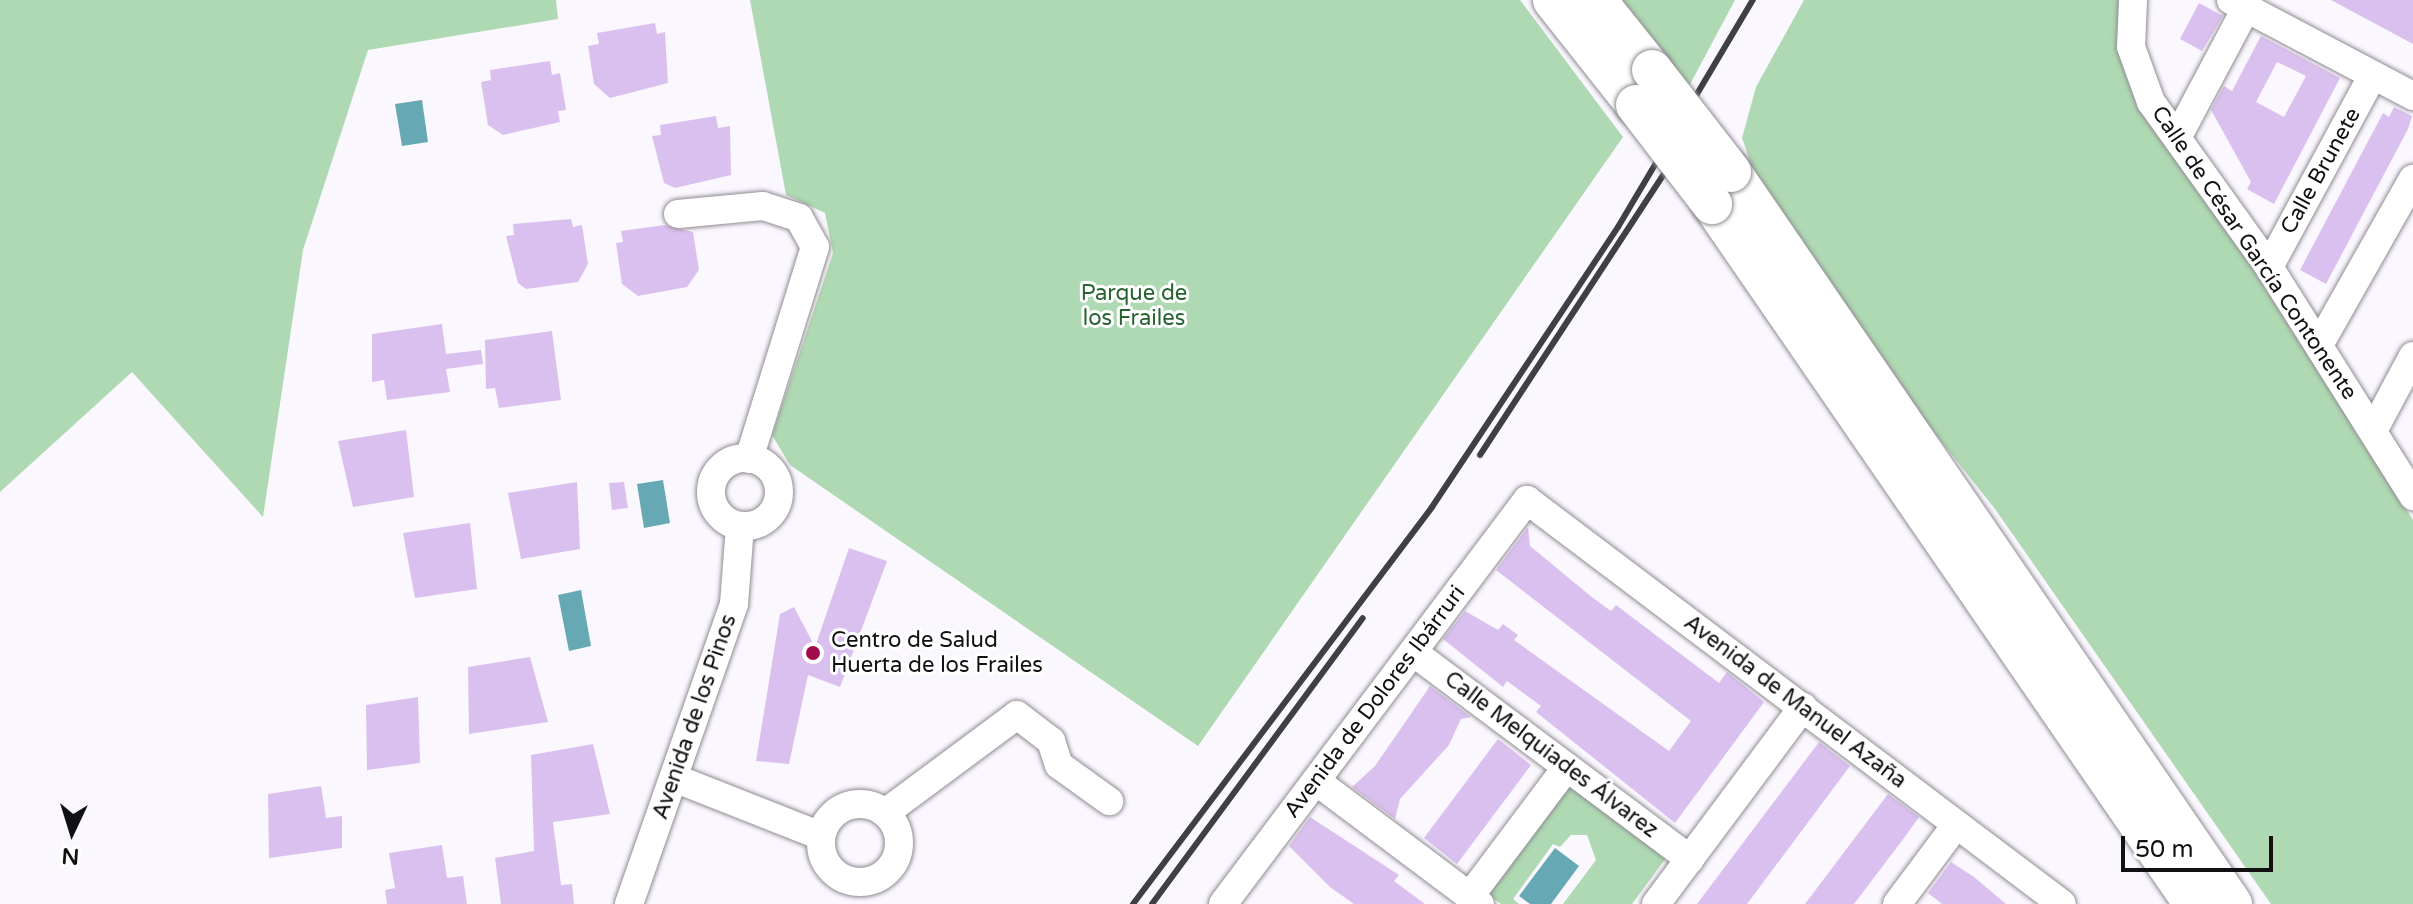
<!DOCTYPE html>
<meta charset="utf-8">
<style>
body{margin:0}
#map{position:relative;width:2413px;height:904px;overflow:hidden;background:#fbf7fe;font-family:"Varela Round",sans-serif}
div>[style]{position:absolute}
[style*='--x']{left:calc(var(--x)*1px);top:calc(var(--y)*1px);width:calc(var(--w)*1px);rotate:calc(var(--a)*1deg)}
.green>*{inset:0;background:#afd9b2}
.water>*{inset:0;background:#66a9b4}
.building>*{inset:0;background:#dac0ef}
.roads{filter:drop-shadow(0 0 2px #908c93) drop-shadow(0 0 2px #908c93)}
.minor>*{height:28px;margin:-14px;padding:0 14px;transform-origin:14px;border-radius:14px;background:#fff}
.minor>.ring{margin:-14px;padding:0;box-sizing:content-box;background:none;border:28px solid #fff;border-radius:50%}
.highway>*{height:40px;margin:-20px;padding:0 20px;transform-origin:20px;border-radius:20px;background:#fff}
.rail>*{height:6px;margin:-3px;padding:0 3px;transform-origin:3px;border-radius:3px;background:#403f43}
.bridges{filter:drop-shadow(0 0 2px #908c93) drop-shadow(0 0 2px #908c93)}
.highway-bridge>*{height:40px;margin:-20px;padding:0 20px;transform-origin:20px;border-radius:20px;background:#fff}
.dots>*{width:22px;height:22px;translate:-50% -50%;box-sizing:border-box;border:4px solid #fff;border-radius:50%}
span{translate:-50% -50%;white-space:nowrap;text-align:center;line-height:1.15;-webkit-text-stroke:6px #fff;paint-order:stroke}
.street-label{font-size:22px;color:#111013}
.park-label{font-size:22px;color:#276231}
.poi-label{font-size:22px;color:#111013}
.left{translate:0 -50%;text-align:left}
.north{position:absolute;left:32px;top:792px;width:80px;height:80px;-webkit-text-stroke:6px #fff;paint-order:stroke;rotate:184deg;font-size:22px;font-weight:700;line-height:32px;text-align:center;color:#111013}
.north::after{content:'';display:block;margin:auto;width:28px;height:36px;background:#111013;clip-path:polygon(50% 0,100% 100%,50% 72%,0 100%)}
.scale{position:absolute;left:2121px;top:836px;width:152px;height:36px;box-sizing:border-box;border:4px solid #111013;border-top:0;padding-left:10px;font-size:24px;line-height:28px;white-space:nowrap;color:#111013;-webkit-text-stroke:6px #fff;paint-order:stroke}
</style>
<div id="map">
<div class="green">
<div style="clip-path:polygon(0 0,556px 0,558px 19px,368px 50px,303px 250px,263px 517px,132px 372px,0 492px)"></div>
<div style="clip-path:polygon(750px 0,1520px 0,1623px 137px,1198px 746px,790px 465px,772px 435px,833px 253px,825px 213px,786px 195px)"></div>
<div style="clip-path:polygon(1616px 0,1735px 0,1687px 90px)"></div>
<div style="clip-path:polygon(1804px 0,2123px 0,2118px 24px,2136px 86px,2413px 520px,2413px 904px,2271px 904px,1995px 509px,1776px 234px,1742px 138px,1756px 87px)"></div>
<div style="clip-path:polygon(1569px 785px,1666px 858px,1632px 904px,1563px 904px,1596px 860px,1587px 835px,1571px 835px,1560px 847px,1553px 844px,1513px 899px,1519px 904px,1501px 904px,1487px 894px)"></div>
</div>
<div class="water">
<div style="clip-path:polygon(422px 100px,428px 142px,402px 146px,395px 104px)"></div>
<div style="clip-path:polygon(663px 480px,670px 523px,644px 528px,637px 484px)"></div>
<div style="clip-path:polygon(581px 590px,591px 646px,569px 651px,558px 595px)"></div>
<div style="clip-path:polygon(1555px 848px,1579px 866px,1551px 904px,1530px 904px,1519px 896px)"></div>
</div>
<div class="building">
<div style="clip-path:polygon(2331px 0,2413px 0,2413px 44px,2374px 23px)"></div>
<div style="clip-path:polygon(2199px 3px,2223px 16px,2202px 51px,2180px 39px)"></div>
<div style="clip-path:polygon(655px 23px,657px 34px,665px 32px,668px 83px,610px 98px,594px 84px,588px 46px,599px 44px,597px 33px)"></div>
<div style="clip-path:polygon(evenodd,2261px 36px,2340px 78px,2274px 204px,2247px 189px,2251px 182px,2211px 110px,2224px 86px,2232px 91px,2261px 36px,2277px 62px,2306px 76px,2284px 117px,2256px 102px,2277px 62px)"></div>
<div style="clip-path:polygon(550px 61px,552px 75px,560px 73px,566px 110px,558px 111px,560px 122px,503px 135px,488px 125px,481px 82px,491px 80px,490px 70px)"></div>
<div style="clip-path:polygon(2394px 107px,2412px 116px,2408px 129px,2326px 284px,2300px 270px,2383px 113px,2389px 117px)"></div>
<div style="clip-path:polygon(716px 116px,718px 128px,730px 126px,731px 175px,675px 188px,664px 183px,652px 136px,661px 135px,660px 125px)"></div>
<div style="clip-path:polygon(571px 219px,573px 227px,582px 225px,588px 264px,578px 282px,526px 289px,518px 283px,506px 236px,514px 235px,513px 224px)"></div>
<div style="clip-path:polygon(665px 225px,693px 232px,699px 270px,687px 287px,638px 296px,622px 284px,616px 243px,623px 242px,621px 231px)"></div>
<div style="clip-path:polygon(442px 324px,446px 354px,481px 350px,483px 364px,446px 369px,450px 392px,387px 400px,384px 380px,372px 382px,372px 334px)"></div>
<div style="clip-path:polygon(552px 331px,561px 400px,499px 408px,495px 388px,486px 389px,485px 340px)"></div>
<div style="clip-path:polygon(406px 430px,414px 497px,353px 507px,338px 441px)"></div>
<div style="clip-path:polygon(577px 482px,580px 549px,521px 559px,508px 493px)"></div>
<div style="clip-path:polygon(624px 482px,628px 508px,612px 510px,609px 483px)"></div>
<div style="clip-path:polygon(470px 523px,477px 589px,415px 598px,403px 533px)"></div>
<div style="clip-path:polygon(1528px 527px,1530px 546px,1593px 598px,1611px 611px,1616px 605px,1719px 683px,1727px 672px,1764px 702px,1675px 823px,1536px 712px,1541px 706px,1507px 681px,1503px 687px,1443px 639px,1465px 611px,1498px 630px,1503px 624px,1518px 635px,1514px 640px,1669px 751px,1691px 721px,1496px 570px)"></div>
<div style="clip-path:polygon(849px 548px,887px 561px,840px 687px,808px 675px,789px 764px,756px 761px,780px 614px,794px 607px,815px 647px)"></div>
<div style="clip-path:polygon(530px 657px,548px 722px,469px 734px,468px 667px)"></div>
<div style="clip-path:polygon(1430px 686px,1471px 717px,1461px 719px,1449px 745px,1400px 799px,1395px 819px,1352px 787px,1375px 766px)"></div>
<div style="clip-path:polygon(418px 697px,420px 763px,367px 770px,366px 705px)"></div>
<div style="clip-path:polygon(1498px 739px,1531px 765px,1457px 864px,1424px 838px)"></div>
<div style="clip-path:polygon(1819px 742px,1850px 766px,1747px 904px,1697px 904px)"></div>
<div style="clip-path:polygon(593px 744px,610px 814px,553px 822px,561px 885px,572px 884px,574px 904px,501px 904px,495px 858px,534px 851px,531px 755px)"></div>
<div style="clip-path:polygon(321px 786px,326px 818px,342px 816px,342px 848px,269px 858px,268px 794px)"></div>
<div style="clip-path:polygon(1888px 794px,1919px 817px,1907px 834px,1854px 904px,1805px 904px)"></div>
<div style="clip-path:polygon(1310px 817px,1399px 875px,1394px 881px,1425px 904px,1354px 904px,1330px 887px,1289px 846px)"></div>
<div style="clip-path:polygon(442px 845px,447px 878px,463px 876px,467px 904px,387px 904px,385px 890px,395px 888px,389px 853px)"></div>
<div style="clip-path:polygon(1951px 862px,1974px 877px,2006px 904px,1942px 904px,1928px 893px)"></div>
</div>
<div class="roads">
<div class="minor">
<div style="--x:2133;--y:0;--w:47;--a:92.4"></div>
<div style="--x:2131;--y:47;--w:59;--a:70"></div>
<div style="--x:2151;--y:102;--w:203;--a:54.4"></div>
<div style="--x:2269;--y:267;--w:271;--a:57.8"></div>
<div style="--x:2231;--y:0;--w:206;--a:27.8"></div>
<div style="--x:2177;--y:138;--w:147;--a:-62"></div>
<div style="--x:678;--y:214;--w:85;--a:-5.4"></div>
<div style="--x:763;--y:206;--w:38;--a:18"></div>
<div style="--x:799;--y:218;--w:33;--a:61"></div>
<div style="--x:815;--y:247;--w:222;--a:107.3"></div>
<div style="--x:2269;--y:267;--w:218;--a:-61.6"></div>
<div style="--x:2319;--y:345;--w:191;--a:-60.5"></div>
<div style="--x:2373;--y:431;--w:85;--a:-61.9"></div>
<div class="ring" style="left:711px;top:458px;width:40px;height:40px"></div>
<div style="--x:1413;--y:652;--w:346;--a:36.8"></div>
<div style="--x:674;--y:778;--w:158;--a:21.5"></div>
<div style="--x:1316;--y:781;--w:205;--a:36.9"></div>
<div class="ring" style="left:821px;top:804px;width:50px;height:50px"></div>
<div style="--x:885;--y:813;--w:164;--a:-36.6"></div>
<div style="--x:1017;--y:715;--w:43;--a:37.4"></div>
<div style="--x:1051;--y:741;--w:25;--a:72"></div>
<div style="--x:1059;--y:765;--w:62;--a:35.8"></div>
<div style="--x:1470;--y:896;--w:161;--a:-53.1"></div>
<div style="--x:629;--y:904;--w:318;--a:-70.7"></div>
<div style="--x:734;--y:604;--w:78;--a:-85.6"></div>
<div style="--x:1223;--y:904;--w:506;--a:-53.04"></div>
<div style="--x:1527;--y:500;--w:670;--a:37.06"></div>
<div style="--x:1656;--y:904;--w:246;--a:-53.3"></div>
<div style="--x:1897;--y:904;--w:99;--a:-53.2"></div>
</div>
<div class="highway">
<div style="--x:1553;--y:0;--w:134;--a:51.7"></div>
<div style="--x:1596;--y:0;--w:90;--a:51.3"></div>
<div style="--x:1731;--y:172;--w:887;--a:55.61"></div>
<div style="--x:1712;--y:204;--w:850;--a:55.45"></div>
</div>
</div>
<div class="rail">
<div style="--x:1480;--y:455;--w:363;--a:-56.8"></div>
<div style="--x:1133;--y:904;--w:497;--a:-53"></div>
<div style="--x:1432;--y:507;--w:336;--a:-56.4"></div>
<div style="--x:1618;--y:227;--w:264;--a:-59.3"></div>
<div style="--x:1152;--y:904;--w:355;--a:-53.6"></div>
</div>
<div class="bridges">
<div class="highway-bridge">
<div style="--x:1652;--y:70;--w:129;--a:52.2"></div>
<div style="--x:1636;--y:105;--w:125;--a:52.5"></div>
</div>
</div>
<div class="dots">
<div style="left:813px;top:653px;background:#a20c4c"></div>
</div>
<div class="street-label">
<span style="left:2321px;top:171px;rotate:-61deg">Calle Brunete</span>
<span style="left:2254px;top:253px;rotate:56deg">Calle de César García Contonente</span>
<span style="left:1375px;top:702px;rotate:-53deg">Avenida de Dolores Ibárruri</span>
<span style="left:1795px;top:702px;rotate:37deg">Avenida de Manuel Azaña</span>
<span style="left:695px;top:717px;rotate:-71deg">Avenida de los Pinos</span>
<span style="left:1551px;top:755px;rotate:37deg">Calle Melquiades Álvarez</span>
</div>
<div class="park-label">
<span style="left:1134px;top:306px">Parque de<br>los Frailes</span>
</div>
<div class="poi-label">
<span class="left" style="left:831px;top:653px">Centro de Salud<br>Huerta de los Frailes</span>
</div>
<div class="north">N</div>
<div class="scale">50 m</div>
</div>
